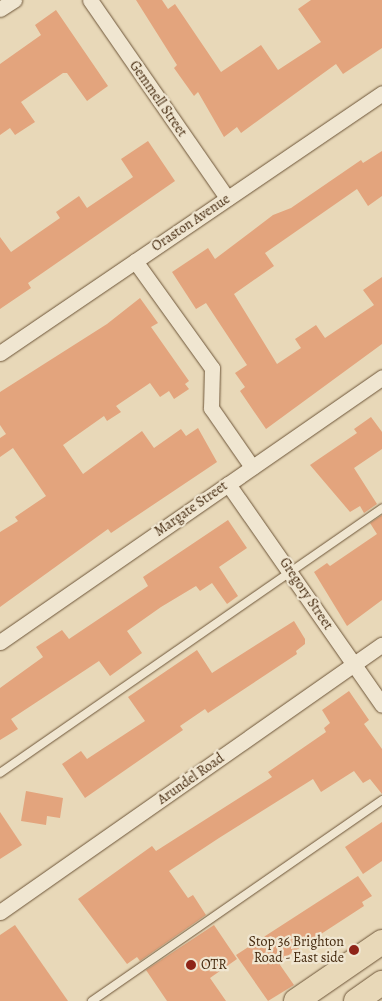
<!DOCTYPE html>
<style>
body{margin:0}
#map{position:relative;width:382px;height:1001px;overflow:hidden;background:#e8d8b8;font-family:Alegreya,serif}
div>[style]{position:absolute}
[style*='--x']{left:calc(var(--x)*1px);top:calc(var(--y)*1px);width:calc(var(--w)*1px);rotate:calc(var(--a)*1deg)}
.building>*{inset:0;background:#e3a47d}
.roads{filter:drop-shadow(0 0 1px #6d5538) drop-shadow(0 0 1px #6d5538)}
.lane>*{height:8px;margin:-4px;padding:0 4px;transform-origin:4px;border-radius:4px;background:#f0e6d1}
.street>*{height:15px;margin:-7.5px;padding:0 7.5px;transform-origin:7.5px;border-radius:7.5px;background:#f0e6d1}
.primary>*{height:24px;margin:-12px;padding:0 12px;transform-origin:12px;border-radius:12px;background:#e8d8b8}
.dots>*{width:14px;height:14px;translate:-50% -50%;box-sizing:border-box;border:2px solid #f0e6d1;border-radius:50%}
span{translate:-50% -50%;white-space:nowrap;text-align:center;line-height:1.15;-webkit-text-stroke:4.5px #f0e6d1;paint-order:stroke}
.street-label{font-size:14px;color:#44290e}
.poi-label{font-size:14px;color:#44290e}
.right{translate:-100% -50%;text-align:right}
.left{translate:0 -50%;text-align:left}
</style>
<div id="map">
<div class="building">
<div style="clip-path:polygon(136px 0,162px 0,168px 9px,175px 4px,221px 72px,261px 45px,278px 70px,321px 42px,298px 9px,311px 0,382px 0,382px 48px,343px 74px,336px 64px,241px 133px,237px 127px,224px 137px,198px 92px,194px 96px,174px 68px,177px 65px)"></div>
<div style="clip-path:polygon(56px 10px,108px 86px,87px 101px,67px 73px,63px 73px,21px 102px,35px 122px,15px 135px,10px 128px,0 135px,0 64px,41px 35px,35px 25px)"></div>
<div style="clip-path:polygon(148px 141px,175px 181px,28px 283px,31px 288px,0 309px,0 237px,11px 252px,60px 218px,56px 212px,79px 196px,87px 208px,133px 177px,121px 159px)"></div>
<div style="clip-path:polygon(382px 151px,382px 196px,368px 206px,357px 189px,265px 253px,274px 266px,234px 294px,277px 364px,301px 348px,295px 339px,316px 325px,325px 338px,374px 305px,363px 290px,382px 277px,382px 344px,266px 429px,240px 391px,245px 387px,235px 373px,247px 365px,206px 303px,196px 309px,172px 272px,208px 248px,215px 259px,273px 215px,291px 208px,361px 160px,363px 163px)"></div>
<div style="clip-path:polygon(140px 298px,158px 323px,151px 327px,189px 381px,185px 384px,189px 389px,174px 399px,169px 391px,160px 397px,150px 383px,116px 406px,121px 412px,107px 421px,104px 416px,63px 445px,83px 474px,142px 431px,154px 448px,181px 429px,186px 436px,198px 428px,217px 462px,111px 533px,108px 529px,0 607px,0 532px,18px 521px,15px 517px,46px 496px,13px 448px,0 457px,0 438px,6px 434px,0 425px,0 392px,107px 324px)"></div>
<div style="clip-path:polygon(371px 417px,382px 432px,382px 449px,354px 468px,377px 504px,364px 513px,360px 506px,350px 512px,310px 465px,357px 433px,354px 429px)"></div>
<div style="clip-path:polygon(382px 515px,382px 600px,347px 626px,314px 572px,327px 563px,330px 566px,377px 534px,370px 523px)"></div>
<div style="clip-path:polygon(228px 520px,247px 548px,219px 567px,238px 596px,227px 604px,212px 583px,200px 591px,196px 586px,161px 607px,127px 631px,142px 653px,110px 676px,99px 661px,11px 719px,18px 729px,0 740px,0 688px,43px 657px,36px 647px,62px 630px,69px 639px,148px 586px,143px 577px)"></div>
<div style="clip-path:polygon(294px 621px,305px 639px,305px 644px,296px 651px,297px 654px,208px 713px,205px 709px,180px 726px,183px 730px,85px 798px,62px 764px,81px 751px,87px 759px,145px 721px,128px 697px,197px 650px,212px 673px)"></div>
<div style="clip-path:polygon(349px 691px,369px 720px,364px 724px,382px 749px,382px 794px,370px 779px,363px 783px,354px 771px,321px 792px,313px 779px,219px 838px,169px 871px,188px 898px,193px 895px,206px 915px,140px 961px,137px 957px,127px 964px,78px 899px,152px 846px,156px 851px,272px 777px,268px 772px,326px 732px,324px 728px,330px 723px,322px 710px)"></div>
<div style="clip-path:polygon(26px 791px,63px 798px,60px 818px,47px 816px,46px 825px,21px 821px)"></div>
<div style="clip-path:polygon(0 812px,22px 845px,0 859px)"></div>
<div style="clip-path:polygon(382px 822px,382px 861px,363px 874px,345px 847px)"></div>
<div style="clip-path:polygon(358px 876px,372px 896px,362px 902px,364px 906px,278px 962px,294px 985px,268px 1001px,236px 955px)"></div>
<div style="clip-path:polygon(15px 925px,68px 1001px,0 1001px,0 935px)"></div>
<div style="clip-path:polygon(214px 925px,237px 959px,210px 978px,226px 1001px,167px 1001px,146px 970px)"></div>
</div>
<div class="roads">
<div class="lane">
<div style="--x:0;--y:773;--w:465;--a:-34.7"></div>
<div style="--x:92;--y:1001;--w:353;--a:-34.7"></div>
</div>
<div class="street">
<div style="--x:90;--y:0;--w:241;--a:55.3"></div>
<div style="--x:0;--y:9;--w:17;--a:-33"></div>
<div style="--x:135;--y:261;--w:132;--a:54.3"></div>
<div style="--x:212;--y:368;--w:40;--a:91.4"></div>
<div style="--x:211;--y:408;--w:72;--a:55.2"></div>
<div style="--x:0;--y:353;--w:462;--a:-34.2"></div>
<div style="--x:228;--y:484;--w:269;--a:55.1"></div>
<div style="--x:0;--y:642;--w:465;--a:-34.7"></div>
<div style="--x:0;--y:912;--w:466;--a:-35"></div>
</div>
<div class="primary">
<div style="--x:296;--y:1001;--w:104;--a:-34.5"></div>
<div style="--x:356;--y:1001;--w:32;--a:-35"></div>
</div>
</div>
<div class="dots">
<div style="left:354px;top:950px;background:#8f2418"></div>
<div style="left:191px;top:965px;background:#8f2418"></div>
</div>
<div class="street-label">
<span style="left:158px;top:99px;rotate:55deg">Gemmell Street</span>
<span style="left:191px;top:223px;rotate:-34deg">Oraston Avenue</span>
<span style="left:191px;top:509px;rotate:-35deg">Margate Street</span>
<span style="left:306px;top:594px;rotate:56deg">Gregory Street</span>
<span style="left:191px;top:779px;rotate:-35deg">Arundel Road</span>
</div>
<div class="poi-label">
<span class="right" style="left:344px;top:950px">Stop 36 Brighton<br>Road - East side</span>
<span class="left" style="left:201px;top:965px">OTR</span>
</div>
</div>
